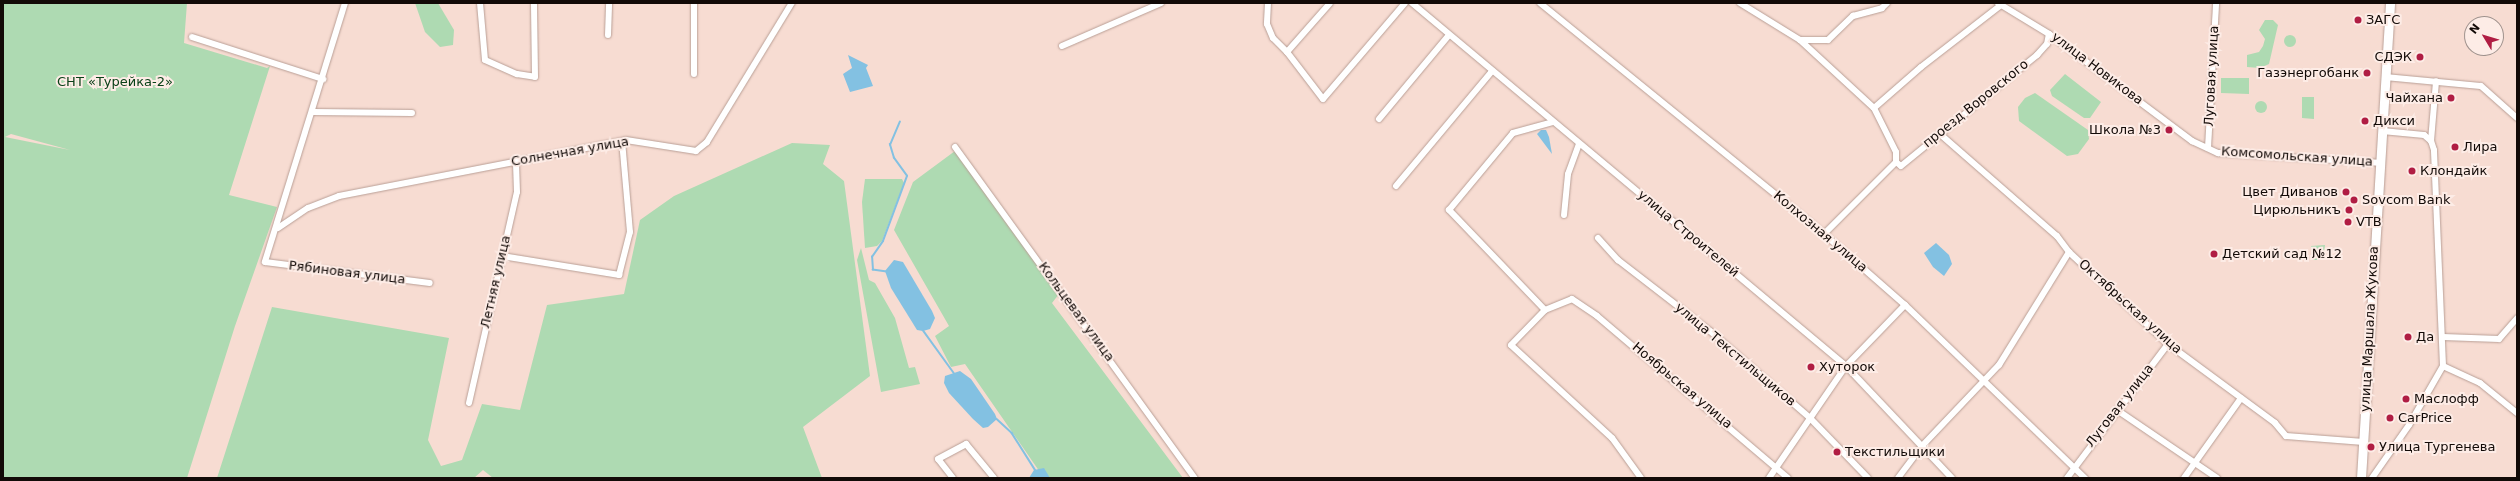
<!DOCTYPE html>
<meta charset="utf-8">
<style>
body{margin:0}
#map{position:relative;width:2520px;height:481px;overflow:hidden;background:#f7dcd2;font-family:"DejaVu Sans",sans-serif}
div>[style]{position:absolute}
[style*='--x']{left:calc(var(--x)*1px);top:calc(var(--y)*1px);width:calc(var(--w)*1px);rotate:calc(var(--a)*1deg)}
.green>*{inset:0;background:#aedab2}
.round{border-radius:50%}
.water>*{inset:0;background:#83c1e2}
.stream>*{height:1.5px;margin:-0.75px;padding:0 0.75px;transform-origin:0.75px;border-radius:0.75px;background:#83c1e2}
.roads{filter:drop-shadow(0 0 1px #b99f96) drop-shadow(0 0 1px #b99f96)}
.street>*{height:6px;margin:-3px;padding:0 3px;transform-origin:3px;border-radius:3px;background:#fff}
.secondary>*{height:9px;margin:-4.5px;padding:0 4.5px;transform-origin:4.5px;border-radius:4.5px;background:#fff}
.dots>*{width:11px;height:11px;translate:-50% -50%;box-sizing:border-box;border:2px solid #fdece6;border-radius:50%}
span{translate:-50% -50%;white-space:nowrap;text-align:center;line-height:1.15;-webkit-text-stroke:4px #fdece6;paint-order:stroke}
.poi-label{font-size:13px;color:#120a07}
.left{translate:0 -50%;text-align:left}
.right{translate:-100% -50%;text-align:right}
.street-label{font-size:13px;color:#120a07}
.park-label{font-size:13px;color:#0a4118}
.frame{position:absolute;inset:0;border:4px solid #120a07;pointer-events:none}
.north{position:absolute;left:2464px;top:16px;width:40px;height:40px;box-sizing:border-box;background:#fdece6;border:1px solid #9f928d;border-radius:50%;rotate:308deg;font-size:11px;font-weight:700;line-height:16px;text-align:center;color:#120a07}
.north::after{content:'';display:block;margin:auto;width:14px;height:18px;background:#b01d43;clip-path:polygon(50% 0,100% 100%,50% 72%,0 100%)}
</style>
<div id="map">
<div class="green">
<div style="clip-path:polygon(evenodd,3px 3px,187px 3px,184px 43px,267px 68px,270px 66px,229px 195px,277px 207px,235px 326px,187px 478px,3px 478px,3px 3px,11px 134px,70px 150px,5px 137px,11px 134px)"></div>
<div style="clip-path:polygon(415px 3px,438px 3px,454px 30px,453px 45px,440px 47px,425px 32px)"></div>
<div style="clip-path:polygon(2265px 20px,2273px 20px,2278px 25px,2269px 64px,2260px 68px,2247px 67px,2247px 55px,2259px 52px,2263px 46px,2265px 39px,2259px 30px)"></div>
<div class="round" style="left:2284px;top:35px;width:12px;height:12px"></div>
<div style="clip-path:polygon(2065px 74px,2101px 102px,2090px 118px,2084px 118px,2052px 96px,2050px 90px)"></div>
<div style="clip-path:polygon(2221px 78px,2249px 78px,2249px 94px,2221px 93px)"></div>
<div style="clip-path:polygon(2035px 93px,2088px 130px,2089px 139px,2078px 154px,2067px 156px,2019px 121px,2018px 107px,2025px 98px)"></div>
<div style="clip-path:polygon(2302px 97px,2314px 97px,2314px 119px,2302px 118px)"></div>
<div class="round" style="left:2255px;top:101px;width:12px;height:12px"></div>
<div style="clip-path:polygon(792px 143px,830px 145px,823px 164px,844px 181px,870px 376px,803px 427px,822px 478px,493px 478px,483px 470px,474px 478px,217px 478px,272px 307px,449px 338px,428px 440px,441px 466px,462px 460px,482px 404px,520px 410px,547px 305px,624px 294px,640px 220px,674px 196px)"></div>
<div style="clip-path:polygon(955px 151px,1059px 294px,1052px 303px,1183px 478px,1044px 478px,965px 364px,951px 367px,935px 336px,949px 326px,894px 230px,913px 182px)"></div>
<div style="clip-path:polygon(865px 179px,902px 179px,904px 183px,882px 241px,877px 246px,865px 248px,862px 202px)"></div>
<div style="clip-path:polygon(2325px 245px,2323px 260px,2311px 260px,2311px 246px)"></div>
<div style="clip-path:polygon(861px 248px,869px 280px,875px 283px,895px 318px,909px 368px,915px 367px,920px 384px,881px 392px,857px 260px)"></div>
</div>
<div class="water">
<div style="clip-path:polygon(848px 55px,868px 65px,866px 68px,873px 86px,850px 92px,843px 74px,852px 68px)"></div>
<div style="clip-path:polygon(1541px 130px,1546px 130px,1549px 137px,1552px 154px,1537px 134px)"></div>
<div style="clip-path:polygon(1936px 243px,1949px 255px,1952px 264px,1944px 276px,1933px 267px,1924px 253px)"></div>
<div style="clip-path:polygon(894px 260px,903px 262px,932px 311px,935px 318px,930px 329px,923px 331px,917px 330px,891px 288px,885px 271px)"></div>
<div style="clip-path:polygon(960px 371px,971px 379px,995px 414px,997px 419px,988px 427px,983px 428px,973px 419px,949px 393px,944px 383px,945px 376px)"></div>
<div style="clip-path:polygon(1044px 468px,1050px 478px,1029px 478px,1034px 470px)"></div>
</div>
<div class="stream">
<div style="--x:887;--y:272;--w:14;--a:-172"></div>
<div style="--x:873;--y:270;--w:13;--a:-94"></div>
<div style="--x:872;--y:257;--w:19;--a:-55"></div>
<div style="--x:883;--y:241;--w:69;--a:-69.7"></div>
<div style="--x:907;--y:176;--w:22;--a:-126"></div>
<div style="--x:894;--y:158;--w:14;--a:-107"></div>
<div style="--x:890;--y:145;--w:25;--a:-67"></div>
<div style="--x:923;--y:330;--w:53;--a:54.2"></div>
<div style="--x:997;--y:419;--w:21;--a:43"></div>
<div style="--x:1012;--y:433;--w:45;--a:57.7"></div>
</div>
<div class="roads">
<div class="street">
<div style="--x:345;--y:3;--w:271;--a:107.2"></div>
<div style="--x:265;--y:262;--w:166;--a:7.3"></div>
<div style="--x:480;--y:3;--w:57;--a:85"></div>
<div style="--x:485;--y:60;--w:35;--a:24"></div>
<div style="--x:517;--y:74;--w:18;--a:9"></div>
<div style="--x:535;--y:77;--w:74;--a:-90.8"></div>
<div style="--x:694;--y:3;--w:71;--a:90"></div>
<div style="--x:1268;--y:3;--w:21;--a:93"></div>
<div style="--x:1267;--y:24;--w:15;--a:67"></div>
<div style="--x:1273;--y:38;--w:20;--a:45"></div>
<div style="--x:1287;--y:52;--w:59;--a:52.5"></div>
<div style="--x:1323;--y:99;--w:126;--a:-49.5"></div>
<div style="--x:1412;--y:3;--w:566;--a:39.91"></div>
<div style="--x:1846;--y:366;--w:154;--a:46.6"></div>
<div style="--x:1540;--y:3;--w:366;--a:39.1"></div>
<div style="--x:1824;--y:234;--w:108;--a:41.2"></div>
<div style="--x:1905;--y:305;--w:250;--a:43.9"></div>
<div style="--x:1740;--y:3;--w:70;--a:31.7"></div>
<div style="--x:1800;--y:40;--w:100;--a:42.6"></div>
<div style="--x:1874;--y:108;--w:49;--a:63.4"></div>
<div style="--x:1896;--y:152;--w:10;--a:90"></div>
<div style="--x:1896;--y:162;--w:102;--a:135"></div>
<div style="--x:1998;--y:3;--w:60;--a:31.3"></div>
<div style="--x:2049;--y:34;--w:179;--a:36.8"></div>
<div style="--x:2192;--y:141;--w:29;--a:25"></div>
<div style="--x:2218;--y:153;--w:162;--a:3.5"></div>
<div style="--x:608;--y:35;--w:32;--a:-88"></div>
<div style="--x:192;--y:37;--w:138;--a:17.8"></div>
<div style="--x:1800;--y:40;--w:28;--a:0"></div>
<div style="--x:1828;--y:40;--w:35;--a:-44"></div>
<div style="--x:1853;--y:16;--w:30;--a:-15"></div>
<div style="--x:1882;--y:8;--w:7;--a:-45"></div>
<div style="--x:1062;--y:46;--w:108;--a:-23.5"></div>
<div style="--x:1287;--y:52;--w:65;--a:-48.7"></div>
<div style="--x:2385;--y:77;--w:96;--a:5.4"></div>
<div style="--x:2481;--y:86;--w:48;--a:41.6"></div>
<div style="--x:1874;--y:108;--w:62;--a:-41.1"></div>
<div style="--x:1921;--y:67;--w:101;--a:-37.8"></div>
<div style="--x:313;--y:112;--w:99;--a:0.6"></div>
<div style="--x:1379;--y:119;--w:109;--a:-50.2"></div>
<div style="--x:1940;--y:134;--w:155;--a:41.1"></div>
<div style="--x:2057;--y:236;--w:20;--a:53"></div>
<div style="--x:2069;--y:252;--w:135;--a:42.9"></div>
<div style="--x:2168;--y:344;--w:133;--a:36.4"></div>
<div style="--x:2275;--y:423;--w:17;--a:50"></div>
<div style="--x:2286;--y:436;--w:78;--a:4.4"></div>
<div style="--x:2431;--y:141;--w:60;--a:-85.2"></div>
<div style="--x:955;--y:147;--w:409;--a:54.1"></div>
<div style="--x:2208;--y:148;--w:145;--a:-86.8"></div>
<div style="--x:1896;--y:162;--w:6;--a:39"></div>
<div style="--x:1901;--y:166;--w:176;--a:-39.2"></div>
<div style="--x:2037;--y:55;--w:15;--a:-48"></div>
<div style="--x:2047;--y:44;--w:10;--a:-79"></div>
<div style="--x:1396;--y:186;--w:150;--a:-50.1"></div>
<div style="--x:1564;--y:215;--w:41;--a:-84.4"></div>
<div style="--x:1568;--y:174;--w:32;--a:-70"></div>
<div style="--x:278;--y:228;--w:36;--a:-34"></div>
<div style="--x:308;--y:208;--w:33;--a:-21"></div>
<div style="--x:339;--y:196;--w:292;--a:-11"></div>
<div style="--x:626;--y:140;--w:71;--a:8.9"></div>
<div style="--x:696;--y:151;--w:14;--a:-39"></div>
<div style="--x:707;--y:142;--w:163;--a:-58.6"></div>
<div style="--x:1598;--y:238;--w:30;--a:48"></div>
<div style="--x:1618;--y:260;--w:116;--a:37.7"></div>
<div style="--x:1710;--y:331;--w:133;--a:41"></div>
<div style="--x:1810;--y:418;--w:83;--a:46"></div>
<div style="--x:502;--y:256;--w:119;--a:9.2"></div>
<div style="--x:619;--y:275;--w:44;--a:-75.7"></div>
<div style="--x:630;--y:232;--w:91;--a:-95"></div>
<div style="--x:1545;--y:310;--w:139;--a:-133.8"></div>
<div style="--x:1449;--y:210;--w:100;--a:-50.3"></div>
<div style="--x:1513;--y:133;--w:41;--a:-15.4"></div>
<div style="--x:2443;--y:337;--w:56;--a:2"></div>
<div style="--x:2499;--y:339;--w:28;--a:-49"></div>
<div style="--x:2443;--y:366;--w:41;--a:24.7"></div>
<div style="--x:2480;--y:383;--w:48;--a:39"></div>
<div style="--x:469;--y:403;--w:216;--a:-77.2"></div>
<div style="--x:517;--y:192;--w:31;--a:-92"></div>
<div style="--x:2117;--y:410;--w:121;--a:34.2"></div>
<div style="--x:953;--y:478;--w:24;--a:-128"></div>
<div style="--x:938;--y:459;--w:32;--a:-28"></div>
<div style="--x:966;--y:444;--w:44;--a:50.5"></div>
<div style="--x:1641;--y:478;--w:49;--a:-125.9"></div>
<div style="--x:1612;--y:438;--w:137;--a:-137.4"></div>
<div style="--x:1511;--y:345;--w:49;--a:-45.8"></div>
<div style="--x:1545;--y:310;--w:29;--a:-22"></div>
<div style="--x:1572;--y:299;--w:30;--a:34"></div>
<div style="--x:1597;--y:316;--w:250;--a:40.3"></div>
<div style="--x:1769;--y:478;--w:136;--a:-55.5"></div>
<div style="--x:1846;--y:366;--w:85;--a:-46"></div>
<div style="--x:1898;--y:478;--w:40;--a:-53"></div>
<div style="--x:1922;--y:446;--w:112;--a:-46.5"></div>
<div style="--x:1999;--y:365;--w:133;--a:-58.2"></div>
<div style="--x:2067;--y:478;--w:168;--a:-53"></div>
<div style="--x:2184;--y:478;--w:98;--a:-54.5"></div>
<div style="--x:2372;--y:478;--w:65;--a:-55.1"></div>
<div style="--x:2409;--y:425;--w:68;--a:-60"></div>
<div style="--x:2443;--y:366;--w:216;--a:-92.4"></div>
<div style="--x:2434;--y:150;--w:9;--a:-108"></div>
<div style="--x:2431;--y:141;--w:9;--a:-139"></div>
<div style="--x:2424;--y:135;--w:42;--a:-174.6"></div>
</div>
<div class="secondary">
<div style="--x:2361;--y:478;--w:476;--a:-86.5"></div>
</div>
</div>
<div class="dots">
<div style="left:2358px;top:20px;background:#b01d43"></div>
<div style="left:2420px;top:57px;background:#b01d43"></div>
<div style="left:2367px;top:73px;background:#b01d43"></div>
<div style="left:2451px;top:98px;background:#b01d43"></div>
<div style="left:2365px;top:121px;background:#b01d43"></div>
<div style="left:2169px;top:130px;background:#b01d43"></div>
<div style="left:2455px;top:147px;background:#b01d43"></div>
<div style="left:2412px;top:171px;background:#b01d43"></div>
<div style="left:2346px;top:192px;background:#b01d43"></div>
<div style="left:2354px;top:200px;background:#b01d43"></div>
<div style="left:2349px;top:210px;background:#b01d43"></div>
<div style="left:2348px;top:222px;background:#b01d43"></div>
<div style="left:2214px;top:254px;background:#b01d43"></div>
<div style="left:2408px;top:337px;background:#b01d43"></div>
<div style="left:1811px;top:367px;background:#b01d43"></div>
<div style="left:2406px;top:399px;background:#b01d43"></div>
<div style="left:2390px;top:418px;background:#b01d43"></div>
<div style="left:2371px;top:447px;background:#b01d43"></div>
<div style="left:1837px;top:452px;background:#b01d43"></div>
</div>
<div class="poi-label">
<span class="left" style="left:2366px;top:20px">ЗАГС</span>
<span class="right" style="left:2412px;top:57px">СДЭК</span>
<span class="right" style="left:2359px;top:73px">Газэнергобанк</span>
<span class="right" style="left:2443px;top:98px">Чайхана</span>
<span class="left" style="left:2373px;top:121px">Дикси</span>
<span class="right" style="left:2161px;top:130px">Школа №3</span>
<span class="left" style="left:2463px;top:147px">Лира</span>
<span class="left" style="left:2420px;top:171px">Клондайк</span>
<span class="right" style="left:2338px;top:192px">Цвет Диванов</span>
<span class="left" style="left:2362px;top:200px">Sovcom Bank</span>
<span class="right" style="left:2341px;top:210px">Цирюльникъ</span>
<span class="left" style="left:2356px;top:222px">VTB</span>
<span class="left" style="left:2222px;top:254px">Детский сад №12</span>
<span class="left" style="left:2416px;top:337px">Да</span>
<span class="left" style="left:1819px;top:367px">Хуторок</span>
<span class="left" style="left:2414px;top:399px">Маслофф</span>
<span class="left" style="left:2398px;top:418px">CarPrice</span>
<span class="left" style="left:2379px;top:447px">Улица Тургенева</span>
<span class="left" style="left:1845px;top:452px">Текстильщики</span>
</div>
<div class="street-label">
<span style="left:2097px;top:69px;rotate:37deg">улица Новикова</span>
<span style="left:2212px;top:76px;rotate:-87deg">Луговая улица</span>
<span style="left:1976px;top:104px;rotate:-39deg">проезд Воровского</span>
<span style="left:570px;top:152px;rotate:-10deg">Солнечная улица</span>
<span style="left:2297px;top:157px;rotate:4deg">Комсомольская улица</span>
<span style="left:1820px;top:232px;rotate:40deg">Колхозная улица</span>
<span style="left:1688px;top:234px;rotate:40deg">улица Строителей</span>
<span style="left:347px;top:273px;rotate:7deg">Рябиновая улица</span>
<span style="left:496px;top:282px;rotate:-77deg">Летняя улица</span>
<span style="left:2130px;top:307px;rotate:42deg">Октябрьская улица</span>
<span style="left:1076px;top:312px;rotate:54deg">Кольцевая улица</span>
<span style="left:2370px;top:329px;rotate:-87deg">улица Маршала Жукова</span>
<span style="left:1735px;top:355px;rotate:40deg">улица Текстильщиков</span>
<span style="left:1682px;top:386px;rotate:40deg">Ноябрьская улица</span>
<span style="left:2120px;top:406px;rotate:-52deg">Луговая улица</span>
</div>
<div class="park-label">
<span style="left:115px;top:82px">СНТ «Турейка-2»</span>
</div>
<div class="frame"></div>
<div class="north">N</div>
</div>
